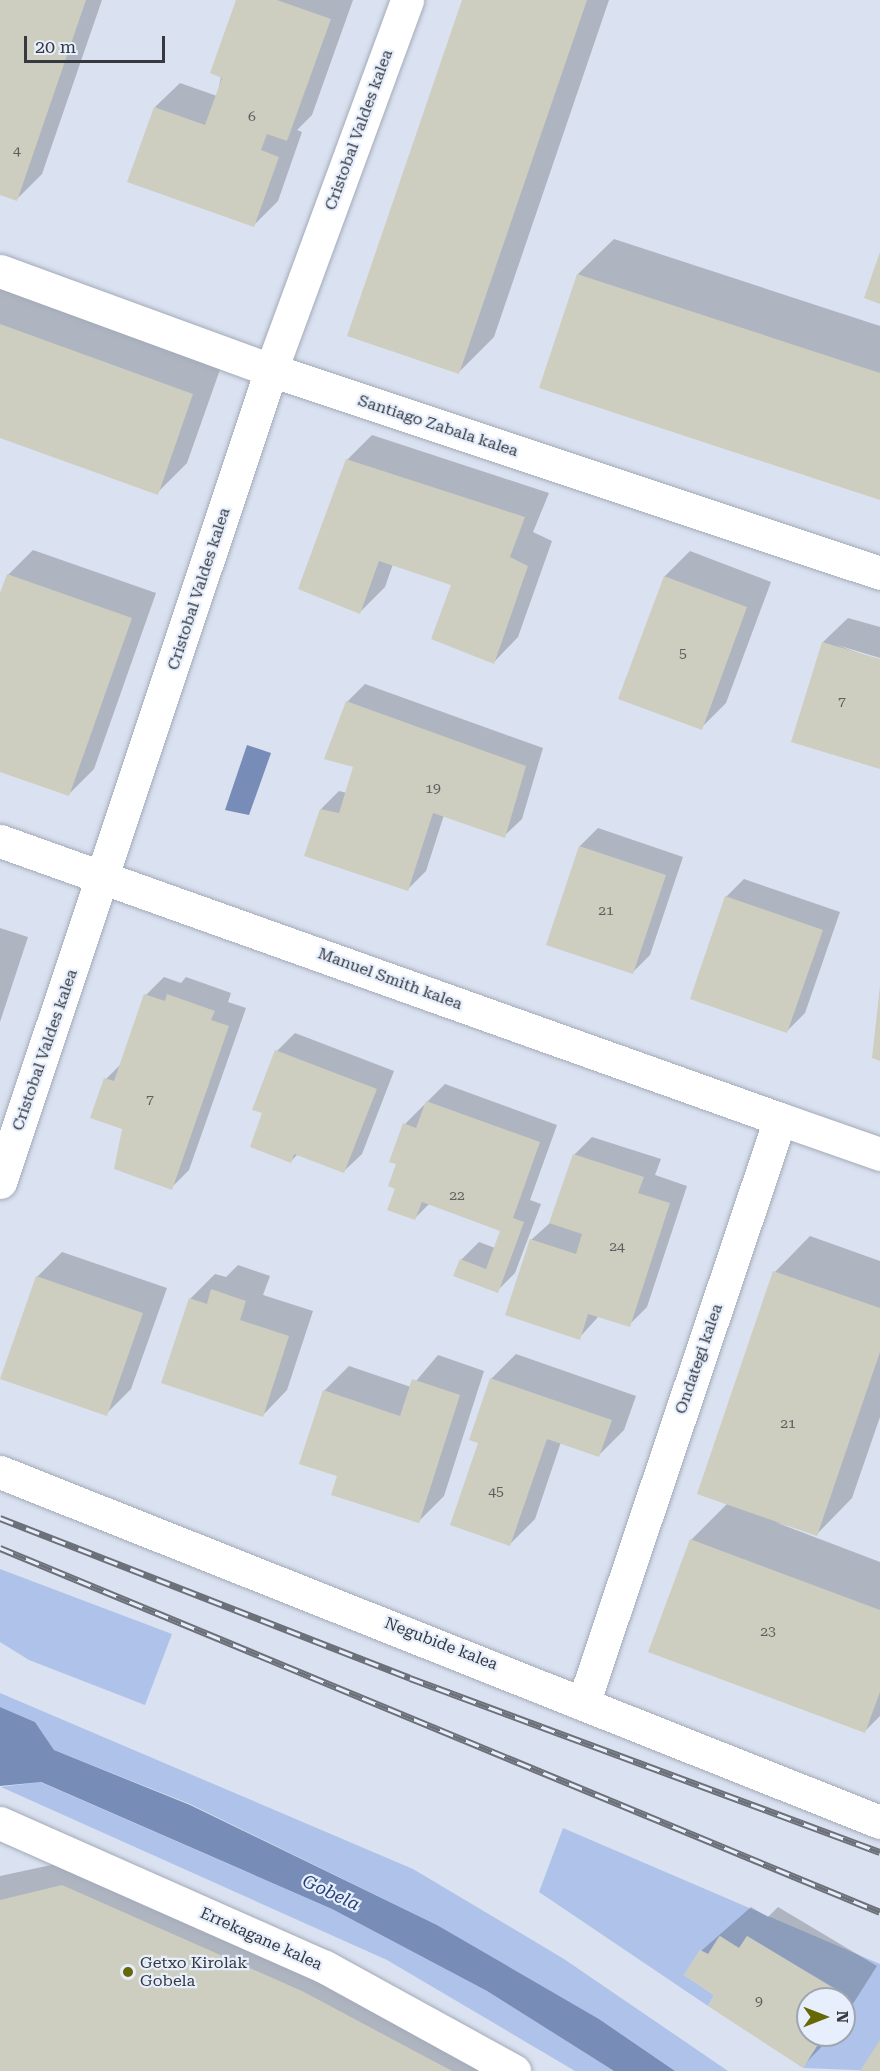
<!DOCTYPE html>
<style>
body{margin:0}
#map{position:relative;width:880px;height:2071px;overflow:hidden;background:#dae1f0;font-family:"Roboto Serif",serif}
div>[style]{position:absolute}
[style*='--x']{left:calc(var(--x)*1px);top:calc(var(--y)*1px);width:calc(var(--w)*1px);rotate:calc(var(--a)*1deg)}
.green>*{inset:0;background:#afc3ea}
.water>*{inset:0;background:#778cb6}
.shadow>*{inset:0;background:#0003}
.building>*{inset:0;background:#cdcebf}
.roads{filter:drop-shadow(0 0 2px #a3aab8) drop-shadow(0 0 2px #a3aab8)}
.minor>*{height:33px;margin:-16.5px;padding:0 16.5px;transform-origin:16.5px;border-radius:16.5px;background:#fff}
.rail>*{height:7px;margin-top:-3.5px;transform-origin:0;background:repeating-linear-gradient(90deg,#e7effd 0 14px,#6c7079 0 28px);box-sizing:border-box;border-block:2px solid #6c7079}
.dots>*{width:16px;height:16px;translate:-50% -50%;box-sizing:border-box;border:3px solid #e7effd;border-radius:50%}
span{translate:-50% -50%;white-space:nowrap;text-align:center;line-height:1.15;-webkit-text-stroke:4.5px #e7effd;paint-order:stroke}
.number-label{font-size:14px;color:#5c5e5f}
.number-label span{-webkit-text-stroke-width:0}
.street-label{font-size:16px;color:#36393f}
.poi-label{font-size:16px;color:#36393f}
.left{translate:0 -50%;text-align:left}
.water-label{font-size:18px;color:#284278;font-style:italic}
.north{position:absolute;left:796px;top:1987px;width:60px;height:60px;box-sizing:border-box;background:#e7effd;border:2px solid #a0a6b1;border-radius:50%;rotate:90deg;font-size:16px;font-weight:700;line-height:24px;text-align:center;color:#36393f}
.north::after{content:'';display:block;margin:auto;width:21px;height:27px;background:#656805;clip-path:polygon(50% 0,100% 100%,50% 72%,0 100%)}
.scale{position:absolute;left:24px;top:36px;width:141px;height:27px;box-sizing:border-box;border:3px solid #36393f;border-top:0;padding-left:8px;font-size:18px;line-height:21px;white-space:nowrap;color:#36393f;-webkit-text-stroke:4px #e7effd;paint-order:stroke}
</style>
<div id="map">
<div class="green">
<div style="clip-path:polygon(0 1569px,172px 1634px,145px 1705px,29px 1660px,0 1642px)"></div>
<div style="clip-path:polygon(0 1693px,413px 1869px,564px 1959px,728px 2071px,675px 2071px,599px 2019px,437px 1925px,190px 1804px,54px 1750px,35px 1722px,0 1707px)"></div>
<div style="clip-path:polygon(40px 1782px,332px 1909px,487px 1991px,614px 2071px,575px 2071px,387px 1960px,1px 1787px)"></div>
<div style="clip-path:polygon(563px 1828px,880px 1964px,880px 2071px,803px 2068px,824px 2035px,844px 2035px,848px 1996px,747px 1936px,739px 1948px,719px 1936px,708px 1954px,700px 1950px,684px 1975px,714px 1995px,708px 2006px,539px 1892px)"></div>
</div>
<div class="water">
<div style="clip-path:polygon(247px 745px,271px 753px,249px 815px,225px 810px)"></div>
<div style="clip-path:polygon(0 1707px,35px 1722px,54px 1750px,190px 1805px,437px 1925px,599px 2019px,675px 2071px,614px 2071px,487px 1991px,332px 1909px,41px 1782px,0 1786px)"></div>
</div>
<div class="shadow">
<div style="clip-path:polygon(0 0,102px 0,42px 174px,17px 199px,0 193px)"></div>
<div style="clip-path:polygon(237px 0,353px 0,312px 115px,297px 130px,302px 132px,278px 201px,253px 226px,155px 107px,180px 83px,217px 96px)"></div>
<div style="clip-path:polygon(464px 0,609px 0,494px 337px,458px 373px)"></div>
<div style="clip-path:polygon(614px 239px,880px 326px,880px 498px,578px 274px)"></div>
<div style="clip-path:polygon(0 284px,222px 364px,187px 463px,157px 493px,0 436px)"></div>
<div style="clip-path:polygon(372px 435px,549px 493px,533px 532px,552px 541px,518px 637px,494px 662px,453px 584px,393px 564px,385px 587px,360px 612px,347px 460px)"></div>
<div style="clip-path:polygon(33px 550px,156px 593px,94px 769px,69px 794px,0 770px,0 598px,8px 575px)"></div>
<div style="clip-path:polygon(690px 551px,771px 582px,726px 703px,701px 728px,620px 698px,665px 576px)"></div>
<div style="clip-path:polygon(848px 618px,880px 627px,880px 658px,837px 645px,880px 661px,880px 768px,823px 642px)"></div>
<div style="clip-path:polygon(365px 684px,543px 748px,522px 819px,504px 836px,444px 815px,426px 871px,408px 889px,321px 809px,339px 791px,347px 793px,355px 766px,347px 702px)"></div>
<div style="clip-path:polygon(598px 828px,683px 857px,650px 955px,632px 973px,548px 944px,580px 846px)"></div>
<div style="clip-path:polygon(744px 879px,840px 912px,805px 1013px,787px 1031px,726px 897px)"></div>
<div style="clip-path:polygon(0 928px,28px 937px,0 1022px)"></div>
<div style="clip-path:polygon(164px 977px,181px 983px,186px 977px,231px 993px,228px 1002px,246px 1008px,189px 1170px,171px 1188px,124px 1128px,106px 1079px,122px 1063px,146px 995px)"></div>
<div style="clip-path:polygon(880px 990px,880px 1059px,873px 1057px)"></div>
<div style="clip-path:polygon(295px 1033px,394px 1071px,362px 1154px,344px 1171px,298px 1154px,291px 1161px,264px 1112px,277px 1051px)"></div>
<div style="clip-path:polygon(445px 1084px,557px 1125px,530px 1200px,541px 1204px,515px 1273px,497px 1291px,461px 1260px,479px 1242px,495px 1248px,502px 1230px,430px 1203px,415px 1218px,397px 1188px,405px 1124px)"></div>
<div style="clip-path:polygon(592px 1137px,661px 1159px,655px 1175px,687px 1186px,647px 1307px,629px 1325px,599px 1316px,579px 1338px,531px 1240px,551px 1222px,574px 1155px)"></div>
<div style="clip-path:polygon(810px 1236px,880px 1261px,880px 1417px,852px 1498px,817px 1534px,775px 1522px,880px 1562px,880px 1716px,864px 1732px,691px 1540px,728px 1503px,775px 1272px)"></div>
<div style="clip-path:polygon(62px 1252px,167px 1288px,131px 1389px,106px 1414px,37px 1277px)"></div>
<div style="clip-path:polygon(238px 1265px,270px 1276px,263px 1295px,313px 1311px,287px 1390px,263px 1415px,190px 1299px,215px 1274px,226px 1277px)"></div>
<div style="clip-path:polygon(516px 1354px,636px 1396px,624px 1430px,599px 1455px,561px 1442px,535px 1519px,510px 1544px,480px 1442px,491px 1379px)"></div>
<div style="clip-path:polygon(438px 1355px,484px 1371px,444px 1496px,419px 1521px,339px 1475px,324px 1391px,349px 1366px,411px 1387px)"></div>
<div style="clip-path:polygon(93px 1856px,523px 2071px,0 2071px,0 1876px)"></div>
<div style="clip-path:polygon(751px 1907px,768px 1917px,778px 1907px,877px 1966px,844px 2018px,844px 1999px,808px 1999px,808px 2035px,833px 2035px,803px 2066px,701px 1951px)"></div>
</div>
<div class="building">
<div style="clip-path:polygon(0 0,86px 0,17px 201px,0 195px)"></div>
<div style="clip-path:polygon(236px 0,277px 0,331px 19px,287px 141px,267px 134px,261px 150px,279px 157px,254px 227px,127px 182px,154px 107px,205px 125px,222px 78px,210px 73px)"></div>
<div style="clip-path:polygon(462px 0,587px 0,459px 374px,347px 336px)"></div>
<div style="clip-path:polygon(880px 252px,880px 304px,864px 298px)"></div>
<div style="clip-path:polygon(577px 274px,880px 373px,880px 500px,539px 388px)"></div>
<div style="clip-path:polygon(0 324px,193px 394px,158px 495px,0 438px)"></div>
<div style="clip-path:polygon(346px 459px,525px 517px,510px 557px,528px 566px,494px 664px,431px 639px,451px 585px,379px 561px,360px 614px,298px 589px)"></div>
<div style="clip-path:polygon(7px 574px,132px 618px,69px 796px,0 772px,0 593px)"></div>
<div style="clip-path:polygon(664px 576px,747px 607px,702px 730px,618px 699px)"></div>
<div style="clip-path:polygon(822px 642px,880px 659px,880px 769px,791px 742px)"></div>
<div style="clip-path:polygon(346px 701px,526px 766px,505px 838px,433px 813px,408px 891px,304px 856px,320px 809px,339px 813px,353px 767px,324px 759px)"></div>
<div style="clip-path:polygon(579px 846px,666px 875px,633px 974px,546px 945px)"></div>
<div style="clip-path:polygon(725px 896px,823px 930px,787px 1033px,690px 999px)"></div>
<div style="clip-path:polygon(880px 987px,880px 1061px,872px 1058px)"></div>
<div style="clip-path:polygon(144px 994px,165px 1001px,167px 994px,215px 1011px,211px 1020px,229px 1026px,172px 1190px,114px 1169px,122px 1129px,90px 1118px,104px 1078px,114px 1081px)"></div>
<div style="clip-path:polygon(275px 1050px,377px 1089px,344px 1173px,294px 1154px,291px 1163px,250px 1147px,262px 1113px,252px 1110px)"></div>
<div style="clip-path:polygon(426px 1101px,540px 1142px,513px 1218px,524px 1222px,498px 1293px,453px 1276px,460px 1259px,486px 1269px,500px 1231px,422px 1202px,415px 1220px,387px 1210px,395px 1189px,388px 1186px,396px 1164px,389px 1162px,403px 1123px,416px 1128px)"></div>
<div style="clip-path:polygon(573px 1154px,644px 1177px,638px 1193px,670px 1203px,630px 1327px,588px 1314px,580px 1340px,505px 1315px,530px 1239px,576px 1254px,582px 1234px,549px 1223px)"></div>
<div style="clip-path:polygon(773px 1271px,880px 1308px,880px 1352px,817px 1536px,697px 1494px)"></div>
<div style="clip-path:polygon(36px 1276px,143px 1313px,107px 1416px,0 1379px)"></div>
<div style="clip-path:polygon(211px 1289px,246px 1301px,240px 1320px,289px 1336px,263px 1417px,161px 1383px,189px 1298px,207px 1304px)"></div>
<div style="clip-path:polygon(490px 1378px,612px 1420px,599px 1457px,547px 1439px,510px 1546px,450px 1525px,478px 1443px,469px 1440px)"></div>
<div style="clip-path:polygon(412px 1379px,460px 1395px,419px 1523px,331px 1495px,337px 1476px,299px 1464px,323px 1390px,400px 1416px)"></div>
<div style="clip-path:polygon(690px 1539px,880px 1610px,880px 1692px,865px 1733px,648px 1652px)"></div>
<div style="clip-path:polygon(62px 1885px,302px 1991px,452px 2071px,0 2071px,0 1900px)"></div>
<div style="clip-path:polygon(720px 1936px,739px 1948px,747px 1936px,848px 1997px,844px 2003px,844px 1999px,808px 1999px,808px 2035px,824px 2035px,803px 2068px,708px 2006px,714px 1995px,684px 1975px,700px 1950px,708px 1954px)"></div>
<div style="clip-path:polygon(880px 2040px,880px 2071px,860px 2071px)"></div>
</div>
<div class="roads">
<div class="minor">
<div style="--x:0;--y:271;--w:289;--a:20.1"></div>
<div style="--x:271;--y:370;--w:642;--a:18.43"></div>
<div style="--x:0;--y:841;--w:828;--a:19.62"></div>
<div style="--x:0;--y:1182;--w:856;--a:-71.54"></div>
<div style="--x:271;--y:370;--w:394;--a:-69.8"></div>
<div style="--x:0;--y:1472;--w:947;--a:21.69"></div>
<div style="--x:584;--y:1701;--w:614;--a:-71.39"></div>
<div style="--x:780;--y:1119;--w:106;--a:19.3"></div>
<div style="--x:0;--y:1823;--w:355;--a:23.9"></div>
<div style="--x:325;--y:1967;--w:216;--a:28.8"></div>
</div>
</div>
<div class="rail">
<div style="--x:0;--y:1518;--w:440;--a:21.3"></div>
<div style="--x:410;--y:1678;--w:501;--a:20.32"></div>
<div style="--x:0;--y:1548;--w:952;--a:22.47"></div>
</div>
<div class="dots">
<div style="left:128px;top:1972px;background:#656805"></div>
</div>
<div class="number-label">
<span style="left:252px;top:116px">6</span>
<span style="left:17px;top:150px">4</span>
<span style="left:683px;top:653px">5</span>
<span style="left:842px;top:701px">7</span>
<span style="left:433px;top:788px">19</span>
<span style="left:606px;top:910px">21</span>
<span style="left:150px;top:1099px">7</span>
<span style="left:457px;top:1195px">22</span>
<span style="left:617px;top:1246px">24</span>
<span style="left:788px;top:1423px">21</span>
<span style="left:496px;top:1491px">45</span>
<span style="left:768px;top:1631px">23</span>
<span style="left:759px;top:2001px">9</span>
</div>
<div class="street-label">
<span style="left:359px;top:130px;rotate:-70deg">Cristobal Valdes kalea</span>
<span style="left:438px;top:426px;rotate:18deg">Santiago Zabala kalea</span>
<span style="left:199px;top:589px;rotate:-72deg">Cristobal Valdes kalea</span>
<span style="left:390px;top:979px;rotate:20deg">Manuel Smith kalea</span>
<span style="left:45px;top:1050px;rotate:-71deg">Cristobal Valdes kalea</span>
<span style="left:699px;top:1359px;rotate:-71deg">Ondategi kalea</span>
<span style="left:441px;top:1644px;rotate:21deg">Negubide kalea</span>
<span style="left:261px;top:1939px;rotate:24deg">Errekagane kalea</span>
</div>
<div class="poi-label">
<span class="left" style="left:140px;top:1972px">Getxo Kirolak<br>Gobela</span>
</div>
<div class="water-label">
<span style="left:331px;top:1893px;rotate:25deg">Gobela</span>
</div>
<div class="north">N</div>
<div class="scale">20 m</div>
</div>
